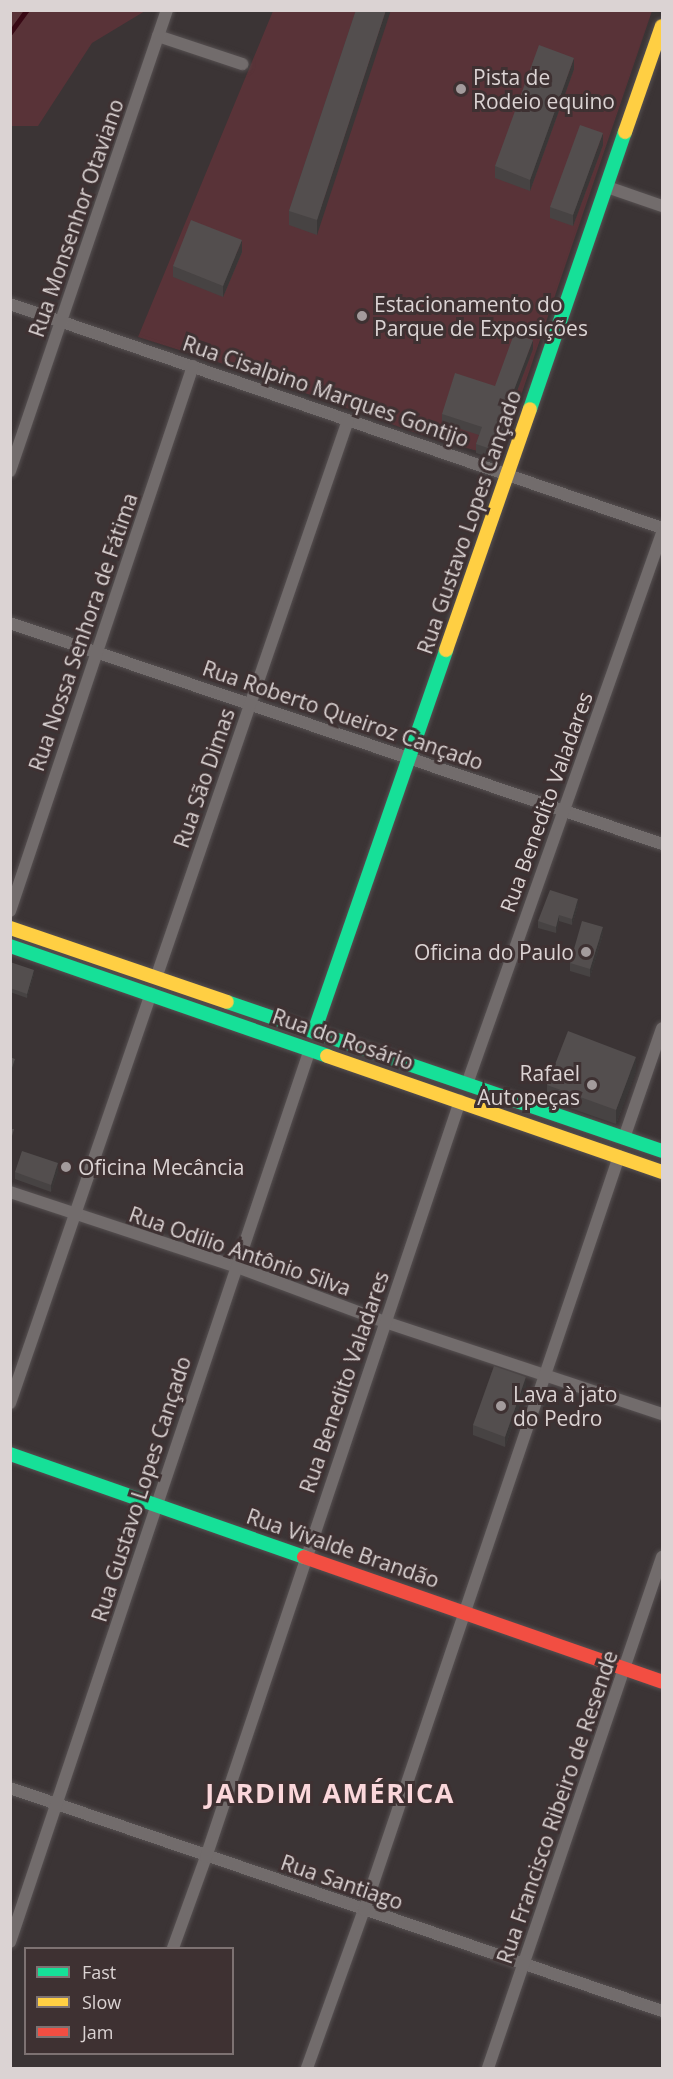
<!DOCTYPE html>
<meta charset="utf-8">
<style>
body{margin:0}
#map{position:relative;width:673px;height:2079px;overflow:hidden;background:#3b3435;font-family:"Open Sans",sans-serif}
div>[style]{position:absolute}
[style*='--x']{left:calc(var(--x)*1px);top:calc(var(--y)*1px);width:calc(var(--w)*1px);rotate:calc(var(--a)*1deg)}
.green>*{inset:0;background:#593338}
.stream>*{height:4.5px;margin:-2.25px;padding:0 2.25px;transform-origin:2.25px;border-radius:2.25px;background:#380814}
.roads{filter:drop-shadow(0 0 2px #565051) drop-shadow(0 0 2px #565051)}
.street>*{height:12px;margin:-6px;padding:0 6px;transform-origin:6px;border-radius:6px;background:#726c6c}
.fast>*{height:14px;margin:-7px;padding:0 7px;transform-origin:7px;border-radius:7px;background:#16e098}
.slow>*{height:14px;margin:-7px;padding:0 7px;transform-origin:7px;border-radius:7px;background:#ffcf43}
.jam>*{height:14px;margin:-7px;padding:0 7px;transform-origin:7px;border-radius:7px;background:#f24e42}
.wall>*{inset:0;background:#474343}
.shaded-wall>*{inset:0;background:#3a3737}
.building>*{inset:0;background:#534e4e}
.dots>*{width:16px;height:16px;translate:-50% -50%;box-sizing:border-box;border:3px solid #3e3132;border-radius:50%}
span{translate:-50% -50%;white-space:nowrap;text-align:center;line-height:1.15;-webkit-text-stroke:6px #3e3132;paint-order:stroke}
.poi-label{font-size:21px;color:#dbd3d3}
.left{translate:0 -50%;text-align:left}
.right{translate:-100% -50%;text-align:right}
.street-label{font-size:21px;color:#dbd3d3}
.district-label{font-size:27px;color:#fbd7db;font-weight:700;letter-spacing:1.5px}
.frame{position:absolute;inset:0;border:12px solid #dbd3d3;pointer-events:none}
.legend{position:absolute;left:24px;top:1947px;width:210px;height:108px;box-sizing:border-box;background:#3e3132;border:2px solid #7d7272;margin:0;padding:8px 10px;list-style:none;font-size:18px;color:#dbd3d3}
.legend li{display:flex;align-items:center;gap:12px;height:30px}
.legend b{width:30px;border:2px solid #7d7272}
</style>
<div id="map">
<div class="green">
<div style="clip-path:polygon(10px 11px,11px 10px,145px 11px,92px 43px,38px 126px,11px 126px)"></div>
<div style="clip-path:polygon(273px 11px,652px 11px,500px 457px,433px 439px,230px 366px,138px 337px)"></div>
</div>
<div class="stream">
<div style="--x:10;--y:33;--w:29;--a:-54"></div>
</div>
<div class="roads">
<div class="street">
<div style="--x:158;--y:36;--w:89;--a:18.4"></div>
<div style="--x:607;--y:187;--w:58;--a:19.1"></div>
<div style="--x:10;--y:304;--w:689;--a:18.96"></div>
<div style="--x:10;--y:471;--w:487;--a:-71.2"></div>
<div style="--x:10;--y:623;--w:688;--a:18.72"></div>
<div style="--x:10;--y:911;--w:575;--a:-71.44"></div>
<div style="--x:156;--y:978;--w:590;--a:-71.01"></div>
<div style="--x:467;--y:1084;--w:584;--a:-70.51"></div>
<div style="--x:624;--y:1138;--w:116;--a:-70.9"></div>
<div style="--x:10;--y:1192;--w:239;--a:18.3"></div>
<div style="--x:237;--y:1267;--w:158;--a:20.4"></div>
<div style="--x:385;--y:1322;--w:292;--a:18.4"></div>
<div style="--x:10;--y:1403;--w:433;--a:-71"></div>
<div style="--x:10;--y:1788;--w:689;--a:18.88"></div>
<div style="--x:10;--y:1942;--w:942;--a:-71.43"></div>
<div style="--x:173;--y:1948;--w:97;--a:-70.1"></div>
<div style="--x:206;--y:1857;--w:798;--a:-71.43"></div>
<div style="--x:307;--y:2068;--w:168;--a:-70.2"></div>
<div style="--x:364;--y:1910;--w:796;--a:-71.31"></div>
<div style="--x:488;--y:2068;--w:540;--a:-71.2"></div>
</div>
<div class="fast">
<div style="--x:530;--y:409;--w:293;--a:-71.1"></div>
<div style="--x:10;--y:946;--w:336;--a:19.1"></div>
<div style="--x:227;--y:1002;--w:460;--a:18.9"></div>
<div style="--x:314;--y:1032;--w:404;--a:-70.9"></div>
<div style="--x:10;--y:1454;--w:312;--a:19.3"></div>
</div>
<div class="slow">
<div style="--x:625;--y:132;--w:112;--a:-70.8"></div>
<div style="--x:446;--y:650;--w:255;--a:-70.8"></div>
<div style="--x:10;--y:928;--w:229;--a:18.8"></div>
<div style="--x:327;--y:1056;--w:355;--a:19.1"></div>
</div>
<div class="jam">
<div style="--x:304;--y:1557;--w:379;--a:19.2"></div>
</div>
</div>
<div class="wall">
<div style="clip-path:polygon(356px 10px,317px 235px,289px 225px,289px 211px)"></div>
<div style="clip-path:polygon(574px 69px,530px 191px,495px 178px,495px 166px)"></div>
<div style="clip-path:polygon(603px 145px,573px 226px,550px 218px,550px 207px)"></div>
<div style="clip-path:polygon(242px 252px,223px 297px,173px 277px,173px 266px)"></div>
<div style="clip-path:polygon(533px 349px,509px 412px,497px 460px,476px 453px,476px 444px,479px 435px,442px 423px,442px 414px,495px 386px)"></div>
<div style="clip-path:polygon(578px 906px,572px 925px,559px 921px,556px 933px,538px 928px,538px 921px)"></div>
<div style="clip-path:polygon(603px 934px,590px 977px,570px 971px,570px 963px)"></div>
<div style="clip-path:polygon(10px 962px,34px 974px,27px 998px,10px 992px)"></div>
<div style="clip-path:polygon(636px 1071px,616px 1124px,547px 1100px,547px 1085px)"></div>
<div style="clip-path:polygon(58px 1171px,51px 1192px,15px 1179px,15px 1172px)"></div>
<div style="clip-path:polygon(526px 1387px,505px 1447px,473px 1435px,473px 1425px)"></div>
</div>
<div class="shaded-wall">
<div style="clip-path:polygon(386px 10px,391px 10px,317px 235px,317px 220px)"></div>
<div style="clip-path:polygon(574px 58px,574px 69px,530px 191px,530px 180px)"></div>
<div style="clip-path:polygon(603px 133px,603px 145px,573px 226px,573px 215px)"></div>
<div style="clip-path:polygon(242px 240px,242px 252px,223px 297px,223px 286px)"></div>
<div style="clip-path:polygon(533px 340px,533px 349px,509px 412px,497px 460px,497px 451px,509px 403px)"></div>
<div style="clip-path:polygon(578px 899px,578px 906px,572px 925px,572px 919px)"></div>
<div style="clip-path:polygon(559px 915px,559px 921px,556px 933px,556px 927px)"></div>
<div style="clip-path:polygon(603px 927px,603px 934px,590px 977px,590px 969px)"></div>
<div style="clip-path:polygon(34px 970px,34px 974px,27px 998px,27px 994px)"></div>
<div style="clip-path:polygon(636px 1057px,636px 1071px,616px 1124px,616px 1110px)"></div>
<div style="clip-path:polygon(15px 1059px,15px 1063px,10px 1078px,10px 1074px)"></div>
<div style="clip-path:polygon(58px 1163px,58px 1171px,51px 1192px,51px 1185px)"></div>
<div style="clip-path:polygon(526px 1377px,526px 1387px,505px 1447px,505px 1437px)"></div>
</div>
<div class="building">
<div style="clip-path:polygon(356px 10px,386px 10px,317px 220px,289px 211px)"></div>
<div style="clip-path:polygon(539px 45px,574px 58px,530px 180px,495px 166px)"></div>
<div style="clip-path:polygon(580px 125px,603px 133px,573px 215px,550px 207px)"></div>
<div style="clip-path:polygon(191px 220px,242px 240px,223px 286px,173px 266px)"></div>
<div style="clip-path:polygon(514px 334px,533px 340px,509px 403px,497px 451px,476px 444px,482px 427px,442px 414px,455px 373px,495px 386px)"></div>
<div style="clip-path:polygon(550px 890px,578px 899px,572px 919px,559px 915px,556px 927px,538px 921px)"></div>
<div style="clip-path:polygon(582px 921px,603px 927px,590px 969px,570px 963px)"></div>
<div style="clip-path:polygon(10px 962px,34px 970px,27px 994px,10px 988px)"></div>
<div style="clip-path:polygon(568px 1031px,636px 1057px,616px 1110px,547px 1085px)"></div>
<div style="clip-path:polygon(10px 1057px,15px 1059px,10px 1074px)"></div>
<div style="clip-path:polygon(10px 1129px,14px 1129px,10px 1143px)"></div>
<div style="clip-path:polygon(22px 1151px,58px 1163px,51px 1185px,15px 1172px)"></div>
<div style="clip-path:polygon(494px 1366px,526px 1377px,505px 1437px,473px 1425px)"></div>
</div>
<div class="dots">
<div style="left:461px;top:89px;background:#a39b9c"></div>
<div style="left:362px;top:316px;background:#a39b9c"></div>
<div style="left:586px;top:952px;background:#a39b9c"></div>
<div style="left:592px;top:1085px;background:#a39b9c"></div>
<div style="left:66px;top:1167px;background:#a39b9c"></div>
<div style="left:501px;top:1406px;background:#a39b9c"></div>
</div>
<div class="poi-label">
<span class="left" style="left:473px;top:89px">Pista de<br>Rodeio equino</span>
<span class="left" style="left:374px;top:316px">Estacionamento do<br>Parque de Exposições</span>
<span class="right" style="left:574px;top:952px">Oficina do Paulo</span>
<span class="right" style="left:580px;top:1085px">Rafael<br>Autopeças</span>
<span class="left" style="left:78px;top:1167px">Oficina Mecância</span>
<span class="left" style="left:513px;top:1406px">Lava à jato<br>do Pedro</span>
</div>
<div class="street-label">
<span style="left:76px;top:218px;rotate:-71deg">Rua Monsenhor Otaviano</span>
<span style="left:326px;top:391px;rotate:19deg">Rua Cisalpino Marques Gontijo</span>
<span style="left:469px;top:522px;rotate:-71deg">Rua Gustavo Lopes Cançado</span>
<span style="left:83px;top:632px;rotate:-71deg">Rua Nossa Senhora de Fátima</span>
<span style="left:343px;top:715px;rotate:19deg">Rua Roberto Queiroz Cançado</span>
<span style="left:204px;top:778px;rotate:-71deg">Rua São Dimas</span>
<span style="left:546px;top:802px;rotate:-70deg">Rua Benedito Valadares</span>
<span style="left:343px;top:1039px;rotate:19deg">Rua do Rosário</span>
<span style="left:240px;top:1251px;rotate:19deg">Rua Odílio Antônio Silva</span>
<span style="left:344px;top:1382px;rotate:-71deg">Rua Benedito Valadares</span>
<span style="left:141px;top:1489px;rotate:-72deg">Rua Gustavo Lopes Cançado</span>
<span style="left:343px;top:1548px;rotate:19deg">Rua Vivalde Brandão</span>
<span style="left:557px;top:1807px;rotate:-71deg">Rua Francisco Ribeiro de Resende</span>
<span style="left:342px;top:1882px;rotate:19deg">Rua Santiago</span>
</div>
<div class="district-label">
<span style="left:330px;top:1793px">JARDIM AMÉRICA</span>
</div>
<div class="frame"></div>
<ul class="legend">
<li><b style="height:8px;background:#16e098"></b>Fast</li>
<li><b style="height:8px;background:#ffcf43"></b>Slow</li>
<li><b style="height:8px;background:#f24e42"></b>Jam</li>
</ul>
</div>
